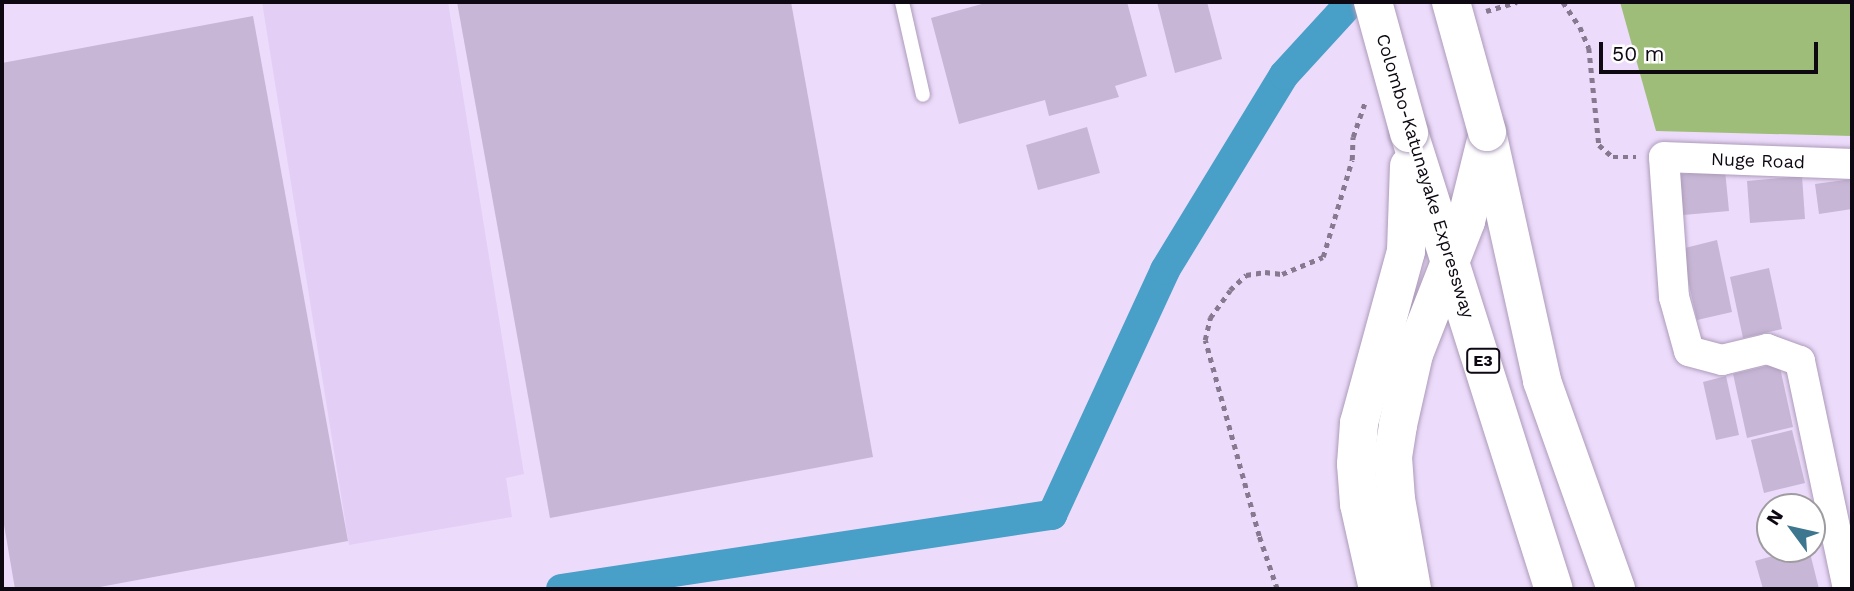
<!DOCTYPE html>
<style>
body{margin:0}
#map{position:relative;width:1854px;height:591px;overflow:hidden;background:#eddbfb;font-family:"Work Sans",sans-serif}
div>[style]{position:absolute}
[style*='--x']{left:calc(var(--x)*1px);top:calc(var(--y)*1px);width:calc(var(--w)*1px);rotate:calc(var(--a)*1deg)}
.built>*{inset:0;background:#e3cef5}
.green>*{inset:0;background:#9ebd79}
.canal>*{height:30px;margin:-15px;padding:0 15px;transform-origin:15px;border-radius:15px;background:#489fc7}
.building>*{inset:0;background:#c7b6d5}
.path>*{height:4.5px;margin-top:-2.25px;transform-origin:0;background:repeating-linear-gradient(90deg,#867990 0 5px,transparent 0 10px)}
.roads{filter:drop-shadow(0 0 2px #ac9bb9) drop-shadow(0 0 2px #ac9bb9)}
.lane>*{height:14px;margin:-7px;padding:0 7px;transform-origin:7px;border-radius:7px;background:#fff}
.street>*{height:30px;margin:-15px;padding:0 15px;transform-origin:15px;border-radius:15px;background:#fff}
.highway>*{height:38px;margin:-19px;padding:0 19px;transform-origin:19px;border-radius:19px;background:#fff}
.bridges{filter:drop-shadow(0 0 2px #ac9bb9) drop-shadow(0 0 2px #ac9bb9)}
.highway-bridge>*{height:38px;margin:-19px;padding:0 19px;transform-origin:19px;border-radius:19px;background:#fff}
span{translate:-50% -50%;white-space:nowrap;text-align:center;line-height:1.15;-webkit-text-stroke:5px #fff;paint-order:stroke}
.shield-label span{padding:2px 5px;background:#fff;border:2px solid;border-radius:5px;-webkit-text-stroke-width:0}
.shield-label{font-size:16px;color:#0e0813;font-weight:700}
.street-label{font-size:18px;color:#0e0813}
.frame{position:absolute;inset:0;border:4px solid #0e0813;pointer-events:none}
.north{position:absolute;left:1756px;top:493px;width:70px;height:70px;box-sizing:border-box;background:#fff;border:2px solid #9f9ca1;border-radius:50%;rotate:303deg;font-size:19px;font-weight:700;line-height:28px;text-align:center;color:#0e0813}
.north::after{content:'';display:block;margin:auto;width:24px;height:32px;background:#3d768f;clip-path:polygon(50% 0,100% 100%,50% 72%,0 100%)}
.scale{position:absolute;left:1599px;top:42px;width:219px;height:32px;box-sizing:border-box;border:4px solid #0e0813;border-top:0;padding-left:9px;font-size:21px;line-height:24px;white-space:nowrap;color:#0e0813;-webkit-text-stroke:5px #fff;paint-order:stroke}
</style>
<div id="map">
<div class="built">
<div style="clip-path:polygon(262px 2px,448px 2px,524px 474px,506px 478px,512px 517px,349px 545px)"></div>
</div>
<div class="green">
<div style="clip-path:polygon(1620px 2px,1852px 2px,1852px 136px,1656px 131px)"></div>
</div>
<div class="canal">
<div style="--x:561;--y:589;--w:497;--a:-8.6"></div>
<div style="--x:1052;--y:515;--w:270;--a:-65.2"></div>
<div style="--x:1165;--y:270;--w:228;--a:-58.6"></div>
<div style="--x:1284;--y:75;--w:99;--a:-47.5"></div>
</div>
<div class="building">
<div style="clip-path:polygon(457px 2px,791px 2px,873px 457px,550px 518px)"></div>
<div style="clip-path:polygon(989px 2px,1127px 2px,1147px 76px,1115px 86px,1119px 97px,1049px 116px,1045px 100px,959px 124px,931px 18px)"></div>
<div style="clip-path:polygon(1157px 2px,1207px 2px,1222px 59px,1175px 73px)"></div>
<div style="clip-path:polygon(253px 16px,348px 541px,89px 589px,15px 589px,2px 513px,2px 63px)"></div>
<div style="clip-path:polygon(1087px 127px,1100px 173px,1038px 190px,1026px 145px)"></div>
<div style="clip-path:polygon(1725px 170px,1729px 211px,1683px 215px,1680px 174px)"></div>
<div style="clip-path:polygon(1802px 176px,1805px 219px,1750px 223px,1747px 181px)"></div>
<div style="clip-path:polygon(1852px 179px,1852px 209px,1819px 214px,1815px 184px)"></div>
<div style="clip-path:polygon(1717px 240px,1732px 312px,1697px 320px,1681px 249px)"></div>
<div style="clip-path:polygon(1769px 268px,1782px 329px,1743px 338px,1730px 277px)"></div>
<div style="clip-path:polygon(1779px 363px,1793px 427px,1747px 438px,1733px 374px)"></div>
<div style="clip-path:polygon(1726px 376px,1739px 435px,1716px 440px,1703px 382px)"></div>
<div style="clip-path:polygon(1792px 430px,1805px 483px,1764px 493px,1751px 440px)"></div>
<div style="clip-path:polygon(1798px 549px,1809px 549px,1819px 589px,1763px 589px,1755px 561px)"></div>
</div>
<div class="path">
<div style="--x:1563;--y:2;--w:30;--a:56"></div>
<div style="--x:1580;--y:27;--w:23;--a:67"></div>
<div style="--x:1589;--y:48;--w:98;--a:84.1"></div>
<div style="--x:1599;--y:145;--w:18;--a:41"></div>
<div style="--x:1613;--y:157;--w:23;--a:0"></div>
<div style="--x:1486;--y:11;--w:32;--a:-16"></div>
<div style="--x:1277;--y:589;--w:56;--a:-108.8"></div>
<div style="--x:1259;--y:536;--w:203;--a:-105.4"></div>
<div style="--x:1205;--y:340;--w:23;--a:-77"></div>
<div style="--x:1210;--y:318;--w:34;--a:-54"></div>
<div style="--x:1230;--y:290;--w:22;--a:-43"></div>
<div style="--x:1246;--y:275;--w:19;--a:-9"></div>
<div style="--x:1265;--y:272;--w:17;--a:7"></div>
<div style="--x:1282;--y:274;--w:44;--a:-22.5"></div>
<div style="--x:1323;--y:257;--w:101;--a:-73.4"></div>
<div style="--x:1352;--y:160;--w:23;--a:-88"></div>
<div style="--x:1353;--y:137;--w:36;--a:-71"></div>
</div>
<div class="roads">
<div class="lane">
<div style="--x:902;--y:2;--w:95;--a:77.3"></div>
</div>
<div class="street">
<div style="--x:1848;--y:589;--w:233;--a:-101.9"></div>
<div style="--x:1800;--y:361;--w:35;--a:-160"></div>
<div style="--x:1767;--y:349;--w:46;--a:166.3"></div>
<div style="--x:1722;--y:360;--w:34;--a:-165"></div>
<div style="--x:1689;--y:351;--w:56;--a:-105.5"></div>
<div style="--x:1674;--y:297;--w:140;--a:-94.1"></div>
<div style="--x:1664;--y:157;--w:188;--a:2.1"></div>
</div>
<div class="highway">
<div style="--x:1487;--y:132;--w:255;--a:77.5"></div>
<div style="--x:1542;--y:381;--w:221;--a:70.4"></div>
<div style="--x:1409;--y:133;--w:478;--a:72.4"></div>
<div style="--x:1378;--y:589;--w:87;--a:-102.6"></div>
<div style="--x:1359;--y:504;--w:40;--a:-94.3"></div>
<div style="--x:1356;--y:464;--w:41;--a:-85.8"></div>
<div style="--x:1359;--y:423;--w:178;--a:-74.7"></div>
<div style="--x:1406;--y:251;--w:85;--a:-88"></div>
<div style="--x:1412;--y:589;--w:91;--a:-100.1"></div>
<div style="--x:1396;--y:499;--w:42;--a:-94.1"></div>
<div style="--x:1393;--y:457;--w:32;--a:-81"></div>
<div style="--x:1398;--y:425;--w:73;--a:-77.3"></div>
<div style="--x:1414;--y:354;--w:143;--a:-68.6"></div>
<div style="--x:1466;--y:221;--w:79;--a:-76.1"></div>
</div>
</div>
<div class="bridges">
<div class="highway-bridge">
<div style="--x:1373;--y:2;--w:136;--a:74.6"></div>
<div style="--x:1451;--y:2;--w:135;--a:74.5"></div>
</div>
</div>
<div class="shield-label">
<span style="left:1483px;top:361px">E3</span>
</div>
<div class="street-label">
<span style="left:1758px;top:161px;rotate:2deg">Nuge Road</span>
<span style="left:1425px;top:176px;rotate:73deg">Colombo-Katunayake Expressway</span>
</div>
<div class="frame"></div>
<div class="north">N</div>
<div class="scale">50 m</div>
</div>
